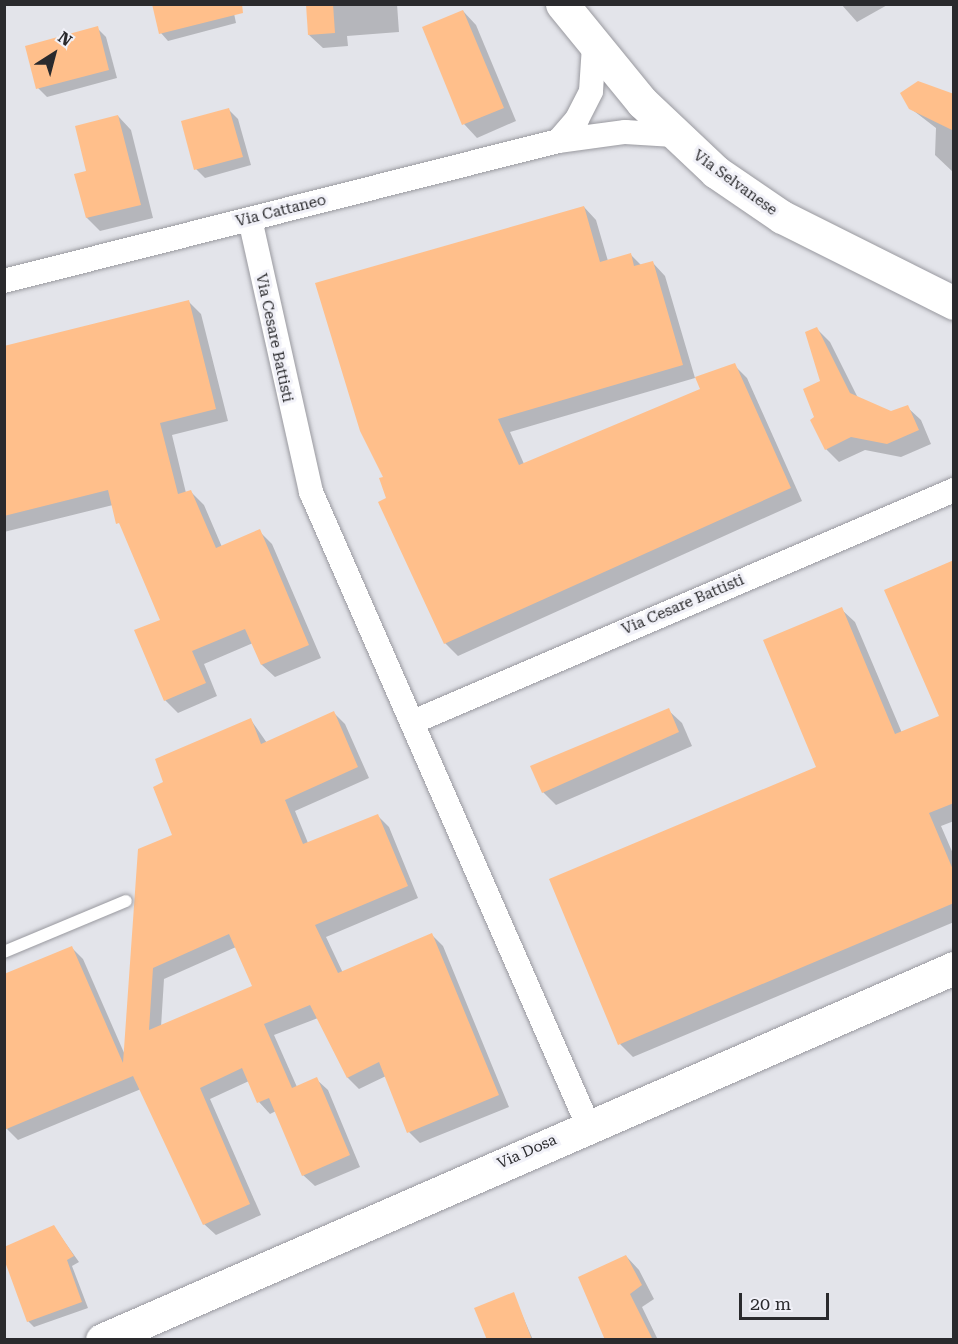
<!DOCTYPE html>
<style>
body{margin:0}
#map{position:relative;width:958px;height:1344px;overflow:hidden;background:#e3e4ea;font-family:"Roboto Serif",serif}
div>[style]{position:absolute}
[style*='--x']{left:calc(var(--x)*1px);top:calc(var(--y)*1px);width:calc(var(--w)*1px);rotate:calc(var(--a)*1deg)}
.shadow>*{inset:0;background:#0003}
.building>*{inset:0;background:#ffbf8b}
.roads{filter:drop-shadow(0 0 2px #99999f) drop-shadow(0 0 2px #99999f)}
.lane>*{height:12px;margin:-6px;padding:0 6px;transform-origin:6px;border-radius:6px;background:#fff}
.street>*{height:24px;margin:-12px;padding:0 12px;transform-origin:12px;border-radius:12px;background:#fff}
.secondary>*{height:33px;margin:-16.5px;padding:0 16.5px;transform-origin:16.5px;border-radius:16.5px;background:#fff}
span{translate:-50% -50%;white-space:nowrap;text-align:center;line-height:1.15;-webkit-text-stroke:6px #f1f1f8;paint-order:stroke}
.street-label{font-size:15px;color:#2a2a2d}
.frame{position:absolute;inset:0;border:6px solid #2a2a2d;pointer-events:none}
.north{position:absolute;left:24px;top:24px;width:60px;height:60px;-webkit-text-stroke:4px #f1f1f8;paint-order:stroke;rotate:36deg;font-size:16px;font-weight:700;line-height:24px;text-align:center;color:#2a2a2d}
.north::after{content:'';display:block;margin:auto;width:21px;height:27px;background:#2a2a2d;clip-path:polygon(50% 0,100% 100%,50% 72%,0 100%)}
.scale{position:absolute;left:739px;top:1293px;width:90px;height:27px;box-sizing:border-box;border:3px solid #2a2a2d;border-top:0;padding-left:8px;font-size:18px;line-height:21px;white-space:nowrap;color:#2a2a2d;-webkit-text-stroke:4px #f1f1f8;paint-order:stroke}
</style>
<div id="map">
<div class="shadow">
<div style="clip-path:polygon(232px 4px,236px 23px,168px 41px,161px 33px)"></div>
<div style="clip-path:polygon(308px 4px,397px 4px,399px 32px,347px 36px,348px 46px,323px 48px,309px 35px)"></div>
<div style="clip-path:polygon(841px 4px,889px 4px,857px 22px)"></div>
<div style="clip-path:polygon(463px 11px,476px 25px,516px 121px,477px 138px,464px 124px,423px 28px)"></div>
<div style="clip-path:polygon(97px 28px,106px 37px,117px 78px,47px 97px,38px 88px)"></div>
<div style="clip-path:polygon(954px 96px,954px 173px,935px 155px,936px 128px,910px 108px)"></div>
<div style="clip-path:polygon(229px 110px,238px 119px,251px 165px,205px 178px,196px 169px)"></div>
<div style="clip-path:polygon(118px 116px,131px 130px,153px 218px,100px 231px,87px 218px,87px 172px)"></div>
<div style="clip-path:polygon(584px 207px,596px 220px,608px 261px,631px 255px,642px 266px,653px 263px,665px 276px,695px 378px,510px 432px,524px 464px,702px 390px,734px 365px,747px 378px,802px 501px,458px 656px,445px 643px,388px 499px,385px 477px)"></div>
<div style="clip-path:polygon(188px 301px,201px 314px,228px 421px,172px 435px,186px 493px,191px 492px,204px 505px,222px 547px,259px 531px,272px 544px,321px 658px,275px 677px,262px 665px,253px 643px,204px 664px,217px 696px,178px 713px,165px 700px,162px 620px,113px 505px,4px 532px,4px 347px)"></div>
<div style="clip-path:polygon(816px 328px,830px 342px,858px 398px,891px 413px,907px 407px,921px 420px,931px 444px,901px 457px,865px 450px,839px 462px,826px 449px,816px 418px,822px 382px)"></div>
<div style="clip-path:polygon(954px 562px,954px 821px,941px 826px,954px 856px,954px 922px,633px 1057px,620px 1044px,818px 767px,841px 609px,855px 622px,902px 733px,941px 717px)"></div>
<div style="clip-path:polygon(668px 710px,682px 723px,692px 746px,556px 805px,543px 792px)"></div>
<div style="clip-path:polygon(evenodd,334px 713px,345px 724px,369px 778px,295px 811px,308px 843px,378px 816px,389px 827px,418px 898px,326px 937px,343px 973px,432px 935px,443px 946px,509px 1107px,420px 1143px,409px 1132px,386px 1076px,359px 1089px,348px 1078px,318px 1018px,274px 1035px,297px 1087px,316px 1079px,328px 1090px,360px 1167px,315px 1186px,303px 1175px,276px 1111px,270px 1114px,259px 1102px,249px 1081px,210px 1099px,261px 1215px,216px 1235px,204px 1224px,141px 1089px,18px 1140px,7px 1129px,72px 948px,83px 959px,125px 1055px,174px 836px,251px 720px,267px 743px,334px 713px,236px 947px,254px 987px,161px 1027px,164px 979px,236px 947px)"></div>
<div style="clip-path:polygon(54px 1227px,79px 1262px,72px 1266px,88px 1308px,34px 1327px,28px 1321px)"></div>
<div style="clip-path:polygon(626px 1256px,639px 1270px,654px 1299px,642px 1307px,658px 1340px,607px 1340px)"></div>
<div style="clip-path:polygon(513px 1294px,533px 1340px,488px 1340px)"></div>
</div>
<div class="building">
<div style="clip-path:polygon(152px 4px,242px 4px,243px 13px,159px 34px)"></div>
<div style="clip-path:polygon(306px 4px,333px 4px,335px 33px,308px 35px)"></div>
<div style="clip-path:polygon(463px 10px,504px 108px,462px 125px,422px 27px)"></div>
<div style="clip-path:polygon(98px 26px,109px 70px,36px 89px,25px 46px)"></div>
<div style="clip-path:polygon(918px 81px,954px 94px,954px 131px,909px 109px,900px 93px)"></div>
<div style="clip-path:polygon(229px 108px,243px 157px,194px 170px,181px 121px)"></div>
<div style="clip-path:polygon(118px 115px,141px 205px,86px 218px,74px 174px,86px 171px,75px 126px)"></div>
<div style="clip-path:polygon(584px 206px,600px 262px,631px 253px,634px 266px,653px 261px,683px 365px,498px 419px,519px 465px,700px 389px,695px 377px,735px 363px,791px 488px,444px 644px,378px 502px,386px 498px,379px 478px,383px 477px,360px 431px,315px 283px)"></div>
<div style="clip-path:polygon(189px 300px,216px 409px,160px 423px,178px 494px,191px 490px,216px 548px,260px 529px,309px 645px,261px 665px,245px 629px,192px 651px,206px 683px,164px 701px,134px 630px,160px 620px,119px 523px,116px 524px,108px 490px,4px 516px,4px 346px)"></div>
<div style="clip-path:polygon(817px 327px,850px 393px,891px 411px,908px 405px,919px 430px,887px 444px,851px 437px,825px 450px,810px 420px,814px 417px,803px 389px,820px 381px,805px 332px)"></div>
<div style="clip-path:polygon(954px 560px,954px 803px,929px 813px,954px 872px,954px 903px,618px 1045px,549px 879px,816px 767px,763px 640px,842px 607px,895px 734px,939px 716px,884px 590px)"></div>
<div style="clip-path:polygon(669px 708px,679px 732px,542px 793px,530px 766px)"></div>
<div style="clip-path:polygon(evenodd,334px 711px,358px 767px,285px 800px,303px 844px,378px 814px,408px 886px,315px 925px,338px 973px,432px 933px,499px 1095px,407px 1133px,379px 1062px,347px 1078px,310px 1005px,264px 1024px,292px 1088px,317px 1077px,350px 1155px,302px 1176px,269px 1098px,257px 1103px,242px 1068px,200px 1088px,250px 1204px,203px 1225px,133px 1076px,4px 1130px,4px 974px,72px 946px,123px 1063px,138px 849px,172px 835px,153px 787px,163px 782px,155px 759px,251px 718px,261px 744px,334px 711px,229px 934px,252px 986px,149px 1030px,153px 968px,229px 934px)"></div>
<div style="clip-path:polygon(54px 1225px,74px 1256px,67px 1260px,82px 1302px,27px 1322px,4px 1259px,4px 1247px)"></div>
<div style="clip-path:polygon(626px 1255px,642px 1285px,630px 1294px,653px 1340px,605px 1340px,578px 1277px)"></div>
<div style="clip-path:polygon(514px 1292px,532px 1340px,487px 1340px,474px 1308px)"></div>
</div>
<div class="roads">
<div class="lane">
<div style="--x:4;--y:952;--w:132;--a:-22.7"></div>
</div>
<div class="street">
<div style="--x:558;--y:141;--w:29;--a:-49"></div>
<div style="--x:577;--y:119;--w:31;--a:-63"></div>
<div style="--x:591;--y:91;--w:45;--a:-86.2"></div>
<div style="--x:250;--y:219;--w:280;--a:77.4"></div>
<div style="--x:311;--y:492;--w:691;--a:66.37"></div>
<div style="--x:4;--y:281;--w:571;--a:-14.18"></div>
<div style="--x:558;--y:141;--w:68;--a:-7.7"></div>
<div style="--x:625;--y:132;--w:49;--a:3.5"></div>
<div style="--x:413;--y:722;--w:589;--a:-23.21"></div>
</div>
<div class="secondary">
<div style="--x:562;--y:4;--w:127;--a:50.8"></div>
<div style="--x:642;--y:102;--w:102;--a:43.4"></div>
<div style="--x:716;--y:172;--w:80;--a:34.3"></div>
<div style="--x:782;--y:217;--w:192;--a:26.6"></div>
<div style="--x:102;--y:1340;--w:930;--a:-23.59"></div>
</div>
</div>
<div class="street-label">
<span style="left:735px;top:183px;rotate:36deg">Via Selvanese</span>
<span style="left:281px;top:211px;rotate:-14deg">Via Cattaneo</span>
<span style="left:274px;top:338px;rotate:78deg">Via Cesare Battisti</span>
<span style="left:683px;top:605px;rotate:-23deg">Via Cesare Battisti</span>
<span style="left:527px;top:1152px;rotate:-24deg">Via Dosa</span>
</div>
<div class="frame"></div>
<div class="north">N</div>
<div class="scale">20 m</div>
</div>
